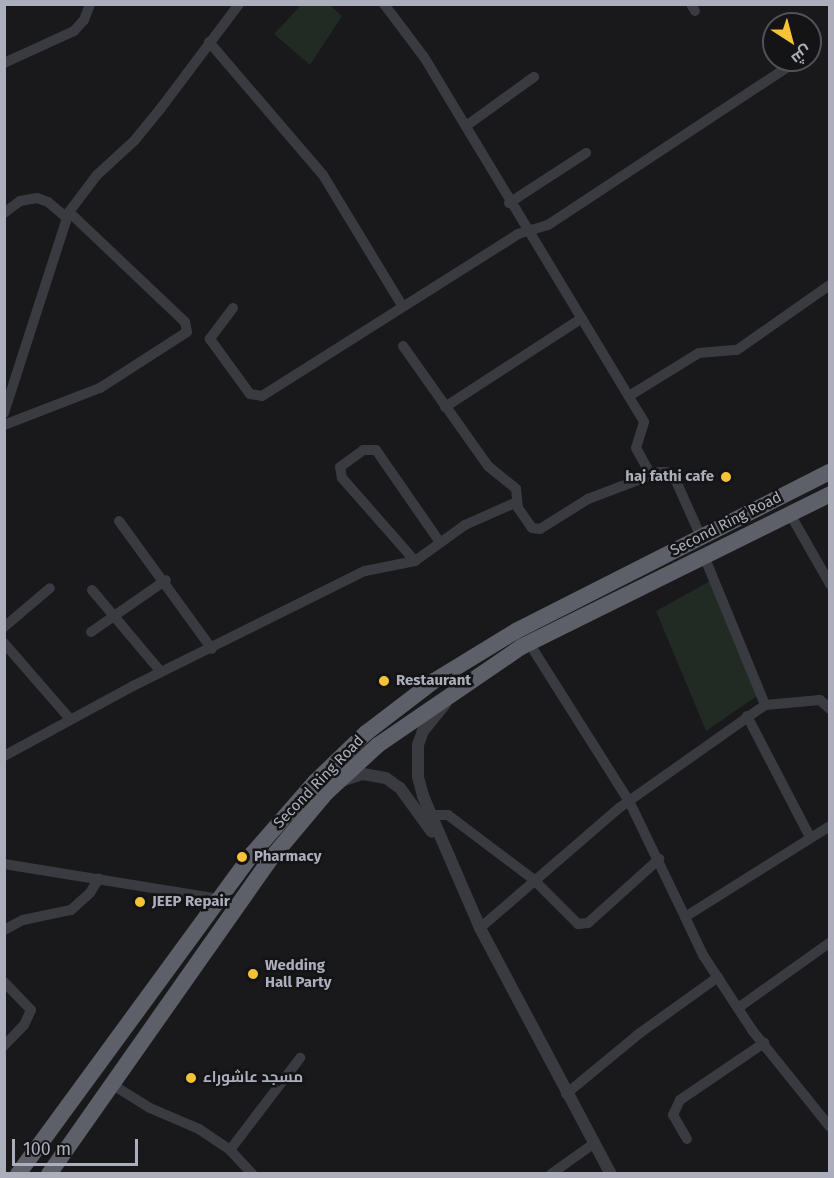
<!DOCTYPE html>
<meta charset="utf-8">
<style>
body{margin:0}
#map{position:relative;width:834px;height:1178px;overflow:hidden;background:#19191c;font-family:"Fira Sans",Cairo,sans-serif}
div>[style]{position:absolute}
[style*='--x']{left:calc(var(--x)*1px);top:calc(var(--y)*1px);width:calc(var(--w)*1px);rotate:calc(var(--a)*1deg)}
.green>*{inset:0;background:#212a23}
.minor>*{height:10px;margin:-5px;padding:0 5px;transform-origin:5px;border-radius:5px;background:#3a3b41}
.tertiary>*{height:12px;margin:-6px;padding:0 6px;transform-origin:6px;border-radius:6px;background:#3a3b41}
.trunk>*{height:16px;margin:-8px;padding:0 8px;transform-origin:8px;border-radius:8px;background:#5e6069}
.dots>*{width:16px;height:16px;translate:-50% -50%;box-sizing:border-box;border:3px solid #141417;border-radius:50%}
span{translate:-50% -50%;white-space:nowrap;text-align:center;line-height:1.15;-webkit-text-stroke:5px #141417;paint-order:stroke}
.poi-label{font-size:15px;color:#acafbb;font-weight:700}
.right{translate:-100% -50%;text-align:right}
.left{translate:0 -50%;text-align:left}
.street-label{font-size:15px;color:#acafbb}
.frame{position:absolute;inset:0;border:6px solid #acafbb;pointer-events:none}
.north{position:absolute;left:762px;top:12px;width:60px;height:60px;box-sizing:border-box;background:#141417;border:2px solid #515259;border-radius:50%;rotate:144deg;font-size:16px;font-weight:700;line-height:24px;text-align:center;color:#acafbb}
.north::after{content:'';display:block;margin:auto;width:21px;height:27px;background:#f5c238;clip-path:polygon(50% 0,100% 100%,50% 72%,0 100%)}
.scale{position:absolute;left:12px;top:1139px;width:126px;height:27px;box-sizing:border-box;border:3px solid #acafbb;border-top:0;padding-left:8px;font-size:18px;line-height:21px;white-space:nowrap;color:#acafbb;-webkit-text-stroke:4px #141417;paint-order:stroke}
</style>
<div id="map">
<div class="green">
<div style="clip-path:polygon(301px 5px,330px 5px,342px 16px,310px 65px,274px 34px)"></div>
<div style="clip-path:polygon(712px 580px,757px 696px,706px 731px,656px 611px)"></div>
</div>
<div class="minor">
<div style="--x:384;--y:4;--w:66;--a:53"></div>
<div style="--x:424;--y:57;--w:426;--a:58.9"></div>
<div style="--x:644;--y:422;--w:27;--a:107"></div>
<div style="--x:636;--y:448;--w:29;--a:61"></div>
<div style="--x:691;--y:4;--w:8;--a:60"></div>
<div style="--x:209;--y:42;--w:175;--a:49.4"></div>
<div style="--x:323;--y:175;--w:154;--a:58.8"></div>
<div style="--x:810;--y:52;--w:1;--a:0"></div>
<div style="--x:4;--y:63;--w:77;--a:-24.6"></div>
<div style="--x:74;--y:31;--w:15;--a:-48"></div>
<div style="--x:84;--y:20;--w:17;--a:-69"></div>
<div style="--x:466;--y:126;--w:84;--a:-35.8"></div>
<div style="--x:509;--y:203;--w:92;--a:-33"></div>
<div style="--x:4;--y:213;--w:20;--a:-37"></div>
<div style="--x:20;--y:201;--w:17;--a:-10"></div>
<div style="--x:37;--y:198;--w:12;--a:20"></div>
<div style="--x:48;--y:202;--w:25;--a:40"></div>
<div style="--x:233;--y:308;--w:39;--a:127"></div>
<div style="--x:210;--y:339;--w:68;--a:54"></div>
<div style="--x:250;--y:394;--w:12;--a:9"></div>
<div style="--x:262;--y:396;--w:303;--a:-32.3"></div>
<div style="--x:518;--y:234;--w:31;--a:-17"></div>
<div style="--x:548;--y:225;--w:300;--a:-33.4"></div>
<div style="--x:403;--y:346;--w:147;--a:54.7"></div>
<div style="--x:488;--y:466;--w:36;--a:39"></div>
<div style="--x:516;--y:489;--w:19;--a:84"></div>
<div style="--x:518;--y:508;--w:24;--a:55"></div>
<div style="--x:532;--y:528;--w:8;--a:7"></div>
<div style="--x:540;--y:529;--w:57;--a:-32"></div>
<div style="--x:588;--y:499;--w:76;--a:-20.8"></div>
<div style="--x:659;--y:472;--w:8;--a:0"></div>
<div style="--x:667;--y:472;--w:13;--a:45"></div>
<div style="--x:676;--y:481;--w:61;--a:65.9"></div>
<div style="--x:629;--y:396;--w:82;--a:-31.6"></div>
<div style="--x:699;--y:353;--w:38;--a:-5"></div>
<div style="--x:737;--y:350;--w:113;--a:-35"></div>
<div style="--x:445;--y:407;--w:163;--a:-33"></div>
<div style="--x:4;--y:413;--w:211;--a:-72.1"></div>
<div style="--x:69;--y:212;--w:46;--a:-52.9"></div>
<div style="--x:97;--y:175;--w:50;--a:-42.6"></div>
<div style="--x:134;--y:141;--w:43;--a:-50.7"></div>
<div style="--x:161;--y:108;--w:130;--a:-53.1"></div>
<div style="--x:4;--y:425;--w:103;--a:-21.1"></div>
<div style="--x:100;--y:388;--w:103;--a:-32.8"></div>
<div style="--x:187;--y:332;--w:10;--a:-101"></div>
<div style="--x:185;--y:322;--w:160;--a:-136.5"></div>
<div style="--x:790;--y:514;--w:81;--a:60.3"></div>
<div style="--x:119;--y:521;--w:158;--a:54"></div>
<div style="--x:704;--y:556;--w:161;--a:67.7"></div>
<div style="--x:415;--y:561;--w:111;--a:-131.3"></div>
<div style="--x:342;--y:478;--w:11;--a:-100"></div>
<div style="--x:340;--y:467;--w:29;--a:-36"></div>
<div style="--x:363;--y:450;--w:13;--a:0"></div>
<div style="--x:376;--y:450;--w:111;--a:55.3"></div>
<div style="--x:92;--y:590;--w:107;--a:49.9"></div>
<div style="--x:4;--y:627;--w:60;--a:-40.3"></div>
<div style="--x:91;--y:632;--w:91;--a:-34.7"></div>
<div style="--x:4;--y:643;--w:101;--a:49"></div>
<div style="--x:529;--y:643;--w:187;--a:57.7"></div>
<div style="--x:629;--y:801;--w:129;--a:64.2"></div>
<div style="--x:747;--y:716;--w:136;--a:62.5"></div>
<div style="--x:4;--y:756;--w:147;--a:-28.5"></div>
<div style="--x:133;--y:686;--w:259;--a:-26.4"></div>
<div style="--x:365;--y:571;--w:51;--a:-11.3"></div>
<div style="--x:415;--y:561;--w:62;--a:-35.8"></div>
<div style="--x:465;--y:525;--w:57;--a:-23.9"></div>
<div style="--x:430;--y:815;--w:18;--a:0"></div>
<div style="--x:448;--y:815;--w:106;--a:37"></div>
<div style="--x:533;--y:879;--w:64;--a:45"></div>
<div style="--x:578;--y:924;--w:10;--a:-6"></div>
<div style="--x:588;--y:923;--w:96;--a:-42"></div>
<div style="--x:830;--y:826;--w:171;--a:147.9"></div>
<div style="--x:685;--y:917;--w:42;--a:64.7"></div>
<div style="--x:703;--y:955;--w:90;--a:56.8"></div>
<div style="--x:752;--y:1030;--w:124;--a:51.2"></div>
<div style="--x:4;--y:864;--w:218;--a:9.2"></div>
<div style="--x:480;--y:928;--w:184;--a:-40.8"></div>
<div style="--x:619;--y:808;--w:179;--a:-35.2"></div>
<div style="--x:765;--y:705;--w:55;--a:-5.2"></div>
<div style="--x:820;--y:700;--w:13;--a:42"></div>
<div style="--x:4;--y:930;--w:21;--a:-28"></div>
<div style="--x:23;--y:920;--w:49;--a:-11.8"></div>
<div style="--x:71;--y:910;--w:25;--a:-42"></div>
<div style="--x:90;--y:893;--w:17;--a:-59"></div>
<div style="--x:4;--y:982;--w:39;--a:46"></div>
<div style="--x:31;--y:1010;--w:17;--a:115"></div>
<div style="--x:24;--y:1025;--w:29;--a:134"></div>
<div style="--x:738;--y:1008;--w:112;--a:-35.5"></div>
<div style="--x:113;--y:1085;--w:44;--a:31.9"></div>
<div style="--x:150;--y:1108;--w:53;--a:23.2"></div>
<div style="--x:199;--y:1129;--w:37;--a:34"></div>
<div style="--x:230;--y:1150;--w:33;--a:47"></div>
<div style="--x:566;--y:1094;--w:96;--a:-39.5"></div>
<div style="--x:640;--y:1033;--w:96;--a:-35.7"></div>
<div style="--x:687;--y:1139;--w:28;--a:-120"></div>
<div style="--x:673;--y:1115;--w:17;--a:-65"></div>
<div style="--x:680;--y:1100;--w:102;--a:-34.2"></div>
<div style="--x:230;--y:1150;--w:116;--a:-52.7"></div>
<div style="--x:551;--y:1174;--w:47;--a:-35.4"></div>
</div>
<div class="tertiary">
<div style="--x:445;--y:704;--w:35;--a:129"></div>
<div style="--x:423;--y:731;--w:15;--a:110"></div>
<div style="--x:418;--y:745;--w:32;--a:90"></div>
<div style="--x:418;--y:777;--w:20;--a:75"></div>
<div style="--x:423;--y:796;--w:144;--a:66.6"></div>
<div style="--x:480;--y:928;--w:279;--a:62"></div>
<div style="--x:341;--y:781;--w:23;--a:-18"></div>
<div style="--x:363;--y:774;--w:23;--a:10"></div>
<div style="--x:386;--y:778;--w:17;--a:36"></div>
<div style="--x:400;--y:788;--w:54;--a:54"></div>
</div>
<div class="trunk">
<div style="--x:18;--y:1174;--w:398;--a:-53.8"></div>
<div style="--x:253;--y:853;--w:94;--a:-48.9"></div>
<div style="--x:315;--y:782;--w:71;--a:-43.9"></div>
<div style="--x:366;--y:733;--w:86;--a:-37.4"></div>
<div style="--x:434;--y:681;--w:96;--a:-31.4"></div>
<div style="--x:516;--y:631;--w:352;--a:-26.9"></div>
<div style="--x:49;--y:1174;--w:381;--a:-54.9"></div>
<div style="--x:268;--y:862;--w:89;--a:-50"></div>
<div style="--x:325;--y:794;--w:72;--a:-42.8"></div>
<div style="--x:378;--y:745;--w:173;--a:-34.4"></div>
<div style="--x:521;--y:647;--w:345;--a:-26.3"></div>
</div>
<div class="dots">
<div style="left:726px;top:477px;background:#f5c238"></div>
<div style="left:384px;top:681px;background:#f5c238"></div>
<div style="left:242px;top:857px;background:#f5c238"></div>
<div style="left:140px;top:902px;background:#f5c238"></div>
<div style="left:253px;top:974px;background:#f5c238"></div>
<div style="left:191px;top:1078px;background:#f5c238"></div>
</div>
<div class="poi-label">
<span class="right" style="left:714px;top:477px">haj fathi cafe</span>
<span class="left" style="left:396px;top:681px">Restaurant</span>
<span class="left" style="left:254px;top:857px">Pharmacy</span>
<span class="left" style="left:152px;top:902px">JEEP Repair</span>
<span class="left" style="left:265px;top:974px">Wedding<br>Hall Party</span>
<span class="left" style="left:203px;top:1078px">مسجد عاشوراء</span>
</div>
<div class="street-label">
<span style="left:726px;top:524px;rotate:-27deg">Second Ring Road</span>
<span style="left:319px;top:782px;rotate:-46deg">Second Ring Road</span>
</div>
<div class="frame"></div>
<div class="north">ش</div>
<div class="scale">100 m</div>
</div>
